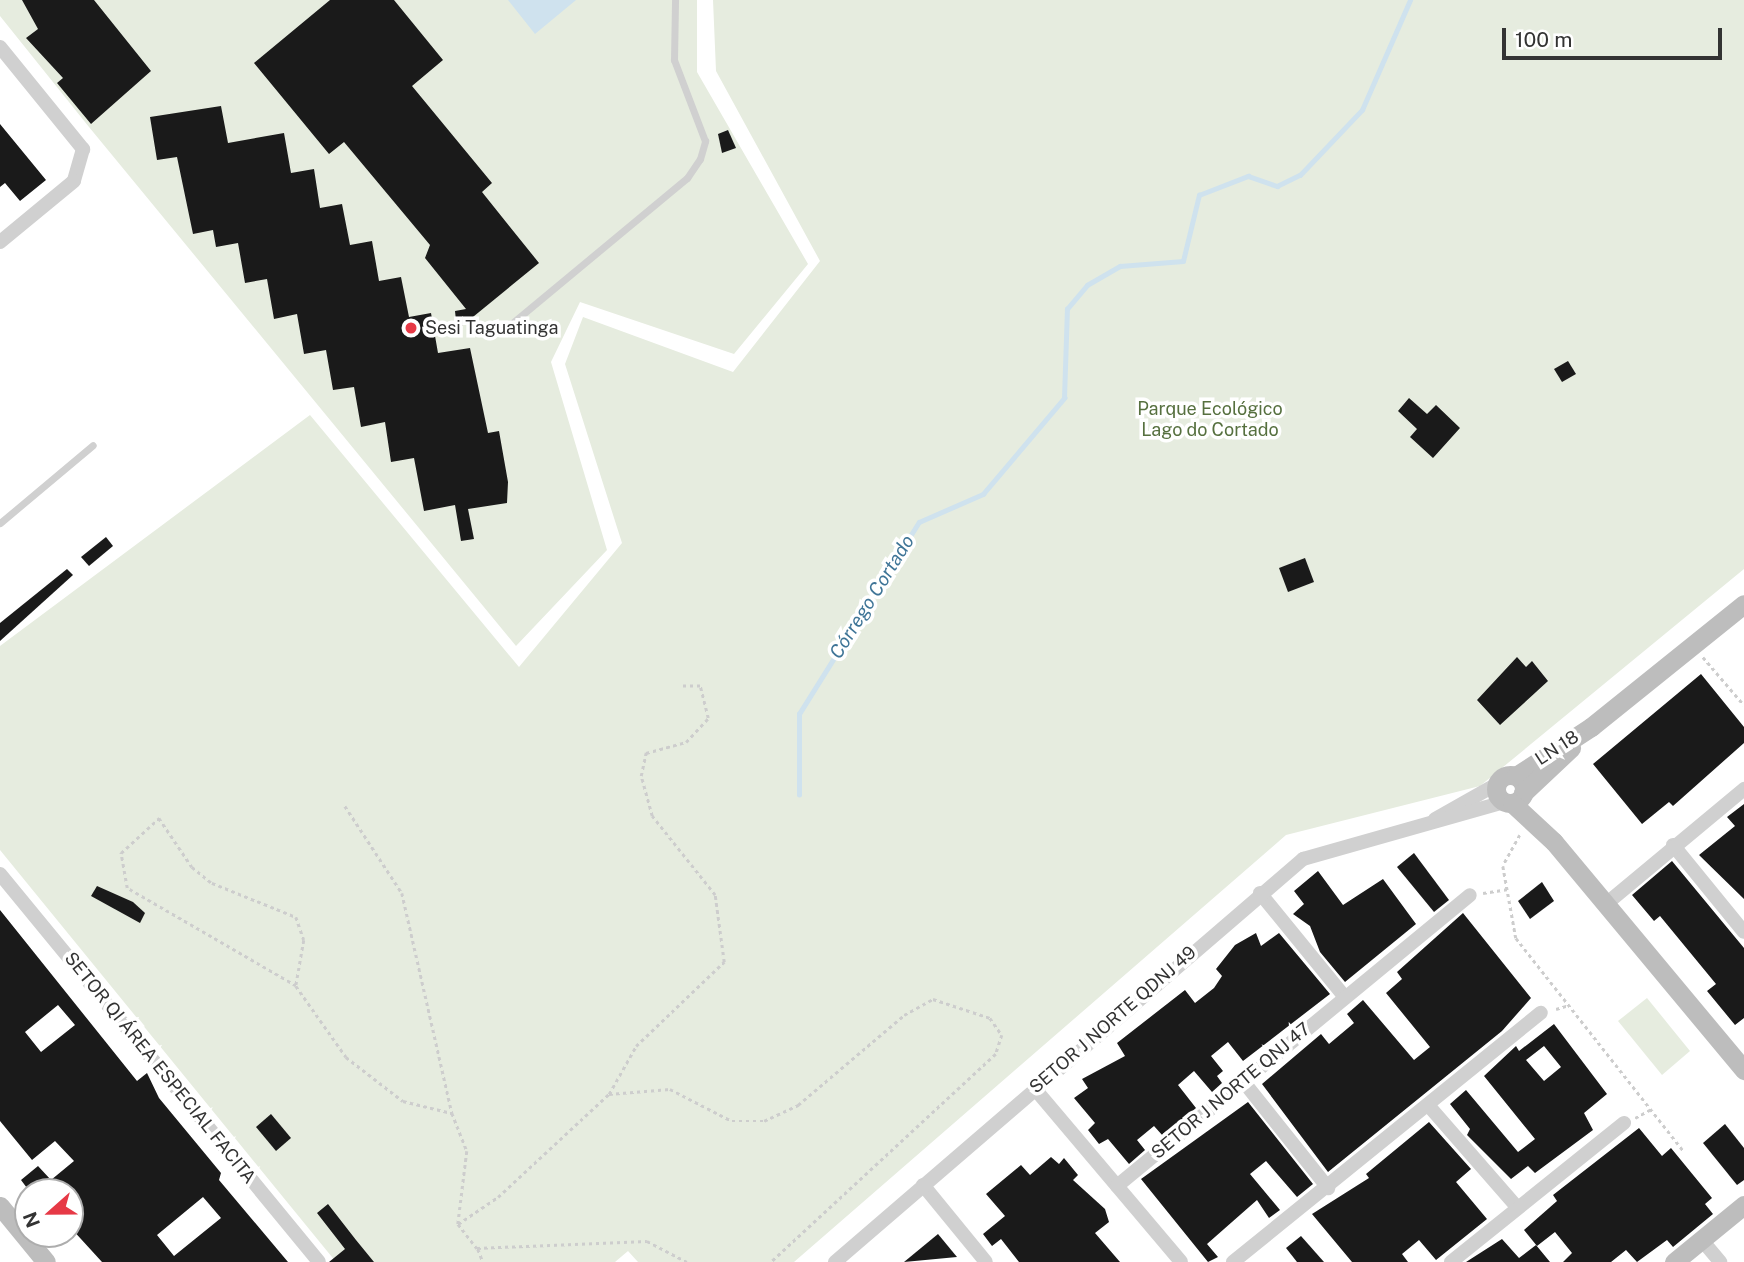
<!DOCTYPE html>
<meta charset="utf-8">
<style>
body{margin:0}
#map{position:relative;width:1744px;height:1262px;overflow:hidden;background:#fff;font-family:"Public Sans",sans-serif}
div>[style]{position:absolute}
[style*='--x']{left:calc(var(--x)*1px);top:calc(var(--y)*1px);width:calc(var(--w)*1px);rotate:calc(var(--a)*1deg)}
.green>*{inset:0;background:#e6ecdf}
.water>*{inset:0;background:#cfe2ee}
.stream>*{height:4.5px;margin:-2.25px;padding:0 2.25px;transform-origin:2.25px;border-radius:2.25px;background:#cfe2ee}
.building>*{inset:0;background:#1a1a1a}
.path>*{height:2.5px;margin-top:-1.25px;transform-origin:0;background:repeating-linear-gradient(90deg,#cdcdcd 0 3.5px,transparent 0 7px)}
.lane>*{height:7px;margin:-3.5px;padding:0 3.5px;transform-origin:3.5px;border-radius:3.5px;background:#d0d0d0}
.street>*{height:14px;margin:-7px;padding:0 7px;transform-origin:7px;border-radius:7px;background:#d0d0d0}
.secondary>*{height:19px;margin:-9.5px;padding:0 9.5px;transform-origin:9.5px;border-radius:9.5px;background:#bdbdbd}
.secondary>.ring{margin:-9.5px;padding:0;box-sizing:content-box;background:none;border:19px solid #bdbdbd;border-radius:50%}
.dots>*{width:19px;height:19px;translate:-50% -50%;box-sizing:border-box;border:4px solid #fff;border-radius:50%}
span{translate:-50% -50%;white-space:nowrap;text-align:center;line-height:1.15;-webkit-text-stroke:7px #fff;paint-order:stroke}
.poi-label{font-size:18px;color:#333}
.left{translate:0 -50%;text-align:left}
.park-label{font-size:18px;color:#56703f}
.street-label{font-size:18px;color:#333}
.water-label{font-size:19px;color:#3f7597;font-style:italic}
.north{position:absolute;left:14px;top:1178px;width:70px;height:70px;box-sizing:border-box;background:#fff;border:2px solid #adadad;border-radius:50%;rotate:249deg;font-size:19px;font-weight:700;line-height:28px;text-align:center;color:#333}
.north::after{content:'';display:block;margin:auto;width:24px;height:32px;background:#e63946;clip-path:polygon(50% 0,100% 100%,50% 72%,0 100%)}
.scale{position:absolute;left:1502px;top:28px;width:220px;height:32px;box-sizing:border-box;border:4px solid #333;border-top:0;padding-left:9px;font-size:21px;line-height:24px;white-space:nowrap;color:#333;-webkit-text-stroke:5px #fff;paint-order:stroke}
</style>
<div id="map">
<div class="green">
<div style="clip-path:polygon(0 0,697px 0,697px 72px,808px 264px,734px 354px,580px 302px,551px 362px,607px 550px,516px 646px,89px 127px,0 16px)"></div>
<div style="clip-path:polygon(713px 0,1744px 0,1744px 569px,1480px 786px,1286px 835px,794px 1262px,638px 1262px,628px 1251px,615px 1262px,336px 1262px,0 850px,0 646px,310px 415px,519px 667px,622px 543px,565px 364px,583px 317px,733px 372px,820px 261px,716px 71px)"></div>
<div style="clip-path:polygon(1647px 998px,1690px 1051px,1662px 1075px,1618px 1021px)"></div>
</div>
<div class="water">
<div style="clip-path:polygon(508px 0,576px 0,535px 34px)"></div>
</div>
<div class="stream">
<div style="--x:799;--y:795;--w:81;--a:-90"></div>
<div style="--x:799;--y:714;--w:226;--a:-58"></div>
<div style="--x:919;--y:522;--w:70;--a:-23.6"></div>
<div style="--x:983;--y:494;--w:126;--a:-49.8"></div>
<div style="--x:1064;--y:398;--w:89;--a:-88.1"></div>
<div style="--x:1067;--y:309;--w:31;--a:-50"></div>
<div style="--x:1087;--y:285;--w:38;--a:-30"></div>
<div style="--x:1120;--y:266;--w:63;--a:-4.5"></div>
<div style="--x:1183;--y:261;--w:68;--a:-76.4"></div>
<div style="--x:1199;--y:195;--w:53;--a:-21.2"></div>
<div style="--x:1248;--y:176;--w:31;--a:19"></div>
<div style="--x:1277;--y:186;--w:25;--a:-26"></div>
<div style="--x:1300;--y:175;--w:90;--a:-46.4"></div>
<div style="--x:1362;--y:110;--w:120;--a:-66.4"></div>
</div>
<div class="building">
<div style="clip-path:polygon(22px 0,94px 0,151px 71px,91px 124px,57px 83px,63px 78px,26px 38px,38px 29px)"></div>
<div style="clip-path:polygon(330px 0,394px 0,443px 60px,412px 86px,492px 183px,482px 192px,539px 263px,457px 330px,455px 311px,466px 309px,425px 258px,430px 245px,344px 142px,329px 154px,254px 63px)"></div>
<div style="clip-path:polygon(221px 106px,228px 143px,284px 133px,291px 173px,314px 169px,320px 208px,342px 204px,350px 245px,372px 241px,379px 281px,401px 277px,409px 317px,431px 313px,438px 353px,470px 348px,488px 433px,499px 431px,508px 482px,507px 503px,468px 509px,474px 539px,461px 541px,455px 505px,424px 511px,414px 458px,391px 462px,385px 422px,361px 427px,354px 387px,333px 390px,326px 350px,304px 354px,297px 314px,274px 319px,267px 279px,245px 283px,238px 243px,216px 247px,213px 230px,193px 234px,177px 157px,157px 160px,150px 117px)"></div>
<div style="clip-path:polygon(0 124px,46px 180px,20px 201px,5px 183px,0 187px)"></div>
<div style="clip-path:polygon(728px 130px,736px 148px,722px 153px,718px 134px)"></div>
<div style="clip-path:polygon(1568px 361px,1576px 374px,1562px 382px,1554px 369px)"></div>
<div style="clip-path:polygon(1409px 398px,1427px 414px,1436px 405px,1460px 428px,1433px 458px,1410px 437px,1417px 429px,1398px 411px)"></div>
<div style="clip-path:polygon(106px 537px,113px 546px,89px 566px,81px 557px)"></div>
<div style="clip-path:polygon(1305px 558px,1314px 582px,1288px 592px,1279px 568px)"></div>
<div style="clip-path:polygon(67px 569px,73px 575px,0 641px,0 623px)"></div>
<div style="clip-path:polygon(1517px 657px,1526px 667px,1532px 661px,1548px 681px,1500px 725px,1477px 700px)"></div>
<div style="clip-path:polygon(1701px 674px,1744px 727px,1744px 743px,1673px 806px,1669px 802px,1642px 824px,1593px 764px)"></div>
<div style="clip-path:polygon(1744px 804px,1744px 899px,1699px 855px,1735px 826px,1727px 817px)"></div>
<div style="clip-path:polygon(1414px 853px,1449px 900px,1434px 912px,1397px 867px)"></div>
<div style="clip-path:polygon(1672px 861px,1744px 948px,1744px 1018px,1735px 1025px,1707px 991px,1716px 984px,1660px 916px,1654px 921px,1632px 895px)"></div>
<div style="clip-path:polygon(1318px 871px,1343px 905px,1383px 879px,1416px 924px,1345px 982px,1320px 952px,1310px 926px,1293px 914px,1304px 904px,1294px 891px)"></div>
<div style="clip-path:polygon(1542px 882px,1554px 901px,1530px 919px,1518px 901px)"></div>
<div style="clip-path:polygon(97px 886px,133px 902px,145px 913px,140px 923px,91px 896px)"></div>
<div style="clip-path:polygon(evenodd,0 910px,137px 1081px,147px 1073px,159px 1098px,221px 1173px,219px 1180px,288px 1262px,102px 1262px,70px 1227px,70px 1192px,30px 1192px,21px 1180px,38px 1166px,51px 1180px,74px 1161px,55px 1141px,32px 1160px,0 1121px,0 910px,58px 1005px,75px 1025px,41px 1052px,25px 1032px,58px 1005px,0 910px,203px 1197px,221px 1218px,174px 1256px,157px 1235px,203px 1197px)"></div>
<div style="clip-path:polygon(1463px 913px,1531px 998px,1502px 1031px,1328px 1172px,1262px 1084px,1321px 1034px,1329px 1044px,1354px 1023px,1347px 1014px,1363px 1000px,1414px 1060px,1430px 1047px,1386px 993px,1402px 979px,1397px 972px)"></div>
<div style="clip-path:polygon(1256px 933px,1261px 946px,1279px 933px,1330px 994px,1243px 1061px,1228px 1042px,1211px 1056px,1223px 1071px,1217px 1076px,1222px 1083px,1212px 1092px,1194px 1071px,1178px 1085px,1196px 1108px,1163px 1136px,1154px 1126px,1137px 1140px,1145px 1150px,1129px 1164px,1108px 1139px,1099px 1144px,1088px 1130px,1095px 1123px,1074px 1098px,1088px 1088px,1082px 1079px,1125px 1056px,1117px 1043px,1185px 990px,1195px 1003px,1214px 988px,1222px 976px,1216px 969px,1235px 945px)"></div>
<div style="clip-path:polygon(evenodd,1554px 1024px,1607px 1094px,1584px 1113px,1593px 1130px,1535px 1173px,1528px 1166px,1511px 1179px,1467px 1135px,1470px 1129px,1450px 1104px,1466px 1090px,1518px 1152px,1535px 1139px,1484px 1076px,1516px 1046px,1519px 1051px,1554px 1024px,1544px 1046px,1561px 1067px,1544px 1081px,1526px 1060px,1544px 1046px)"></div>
<div style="clip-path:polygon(1248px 1102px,1313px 1184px,1297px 1197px,1266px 1161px,1250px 1174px,1280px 1210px,1269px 1218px,1257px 1200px,1207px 1244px,1218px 1257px,1208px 1262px,1141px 1179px)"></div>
<div style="clip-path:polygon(271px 1114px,291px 1138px,276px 1151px,256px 1127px)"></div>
<div style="clip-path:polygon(1429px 1122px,1471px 1169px,1456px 1182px,1487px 1219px,1436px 1260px,1419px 1240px,1402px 1254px,1408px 1262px,1352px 1262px,1312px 1214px,1369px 1178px,1366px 1174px)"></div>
<div style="clip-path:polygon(1725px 1124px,1744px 1148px,1744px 1180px,1737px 1185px,1703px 1143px)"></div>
<div style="clip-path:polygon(1639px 1128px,1662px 1156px,1671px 1148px,1712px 1198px,1705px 1204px,1713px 1214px,1673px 1247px,1667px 1240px,1637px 1262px,1626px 1250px,1611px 1262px,1563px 1262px,1572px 1253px,1555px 1232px,1537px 1246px,1524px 1230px,1557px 1201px,1553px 1195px)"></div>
<div style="clip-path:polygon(1051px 1157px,1059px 1164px,1064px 1158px,1078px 1175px,1073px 1180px,1105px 1209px,1109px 1222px,1095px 1233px,1120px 1262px,1019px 1262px,1001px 1239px,992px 1246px,983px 1234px,1005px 1216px,986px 1194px,1021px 1165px,1030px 1175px)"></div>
<div style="clip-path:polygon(328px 1204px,356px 1240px,374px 1262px,329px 1262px,345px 1249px,317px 1213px)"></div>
<div style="clip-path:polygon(938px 1234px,957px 1257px,904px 1262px)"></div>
<div style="clip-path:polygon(1301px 1236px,1324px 1262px,1297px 1262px,1286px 1248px)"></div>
<div style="clip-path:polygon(1502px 1239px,1519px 1258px,1536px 1245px,1550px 1262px,1466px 1262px)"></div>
</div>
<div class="path">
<div style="--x:1703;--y:657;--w:63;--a:49.5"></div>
<div style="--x:345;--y:806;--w:104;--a:56.8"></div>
<div style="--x:402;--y:893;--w:226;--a:77.2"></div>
<div style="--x:452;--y:1113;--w:41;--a:68.5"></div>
<div style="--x:467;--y:1151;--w:74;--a:97"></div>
<div style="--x:458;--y:1224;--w:31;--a:52"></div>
<div style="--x:477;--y:1248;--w:170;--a:-2.4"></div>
<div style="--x:647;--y:1241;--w:45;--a:27.7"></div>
<div style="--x:1520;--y:835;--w:35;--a:119"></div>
<div style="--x:1503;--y:866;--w:73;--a:79.8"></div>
<div style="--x:1516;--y:938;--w:270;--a:51.8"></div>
<div style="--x:1483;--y:893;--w:24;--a:-9"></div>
<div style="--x:296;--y:986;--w:195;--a:-149.9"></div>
<div style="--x:127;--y:888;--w:36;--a:-100"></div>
<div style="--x:121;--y:853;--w:52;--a:-42.6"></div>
<div style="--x:159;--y:818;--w:59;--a:56"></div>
<div style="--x:192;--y:867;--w:26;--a:39"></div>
<div style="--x:212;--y:883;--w:91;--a:22"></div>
<div style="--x:296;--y:917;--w:24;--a:71"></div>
<div style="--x:304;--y:940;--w:47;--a:99.9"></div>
<div style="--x:296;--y:986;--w:87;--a:54.8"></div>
<div style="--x:346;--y:1057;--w:72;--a:37.7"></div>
<div style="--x:403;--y:1101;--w:50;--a:13.8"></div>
<div style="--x:1556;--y:1009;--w:14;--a:-17"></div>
<div style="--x:609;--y:1094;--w:55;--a:-60.6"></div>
<div style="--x:636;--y:1046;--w:122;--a:-43.7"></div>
<div style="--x:724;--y:962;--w:68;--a:-97.7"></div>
<div style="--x:715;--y:895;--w:101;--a:-128.6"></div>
<div style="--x:652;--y:816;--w:41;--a:-105.4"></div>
<div style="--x:641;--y:776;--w:24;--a:-78"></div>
<div style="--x:646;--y:753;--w:41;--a:-15.4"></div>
<div style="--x:686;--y:742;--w:33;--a:-47"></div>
<div style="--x:708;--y:718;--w:33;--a:-104"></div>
<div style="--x:700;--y:686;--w:21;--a:180"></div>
<div style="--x:1635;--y:1118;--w:18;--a:-29"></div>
<div style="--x:458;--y:1224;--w:48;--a:-34"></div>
<div style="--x:498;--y:1197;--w:151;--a:-42.9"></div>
<div style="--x:609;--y:1094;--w:61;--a:-4.7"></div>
<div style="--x:670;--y:1089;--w:70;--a:27.3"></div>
<div style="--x:732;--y:1121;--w:32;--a:0"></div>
<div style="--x:764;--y:1121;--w:38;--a:-25"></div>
<div style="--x:798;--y:1105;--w:139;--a:-40.3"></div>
<div style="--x:904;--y:1015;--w:33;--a:-29"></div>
<div style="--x:933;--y:999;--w:60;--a:18.4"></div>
<div style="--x:990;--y:1018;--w:21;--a:55"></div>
<div style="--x:1002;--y:1035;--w:20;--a:108"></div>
<div style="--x:996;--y:1054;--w:306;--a:137.2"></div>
<div style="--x:478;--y:1249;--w:14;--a:69"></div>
</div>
<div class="lane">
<div style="--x:511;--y:324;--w:229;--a:-39.7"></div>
<div style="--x:687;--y:178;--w:23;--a:-56"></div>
<div style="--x:700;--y:159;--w:19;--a:-74"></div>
<div style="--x:705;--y:141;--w:87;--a:-110.9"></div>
<div style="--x:674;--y:60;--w:60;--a:-89"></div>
<div style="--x:0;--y:523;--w:121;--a:-40"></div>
</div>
<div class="street">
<div style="--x:0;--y:47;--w:132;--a:50.9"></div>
<div style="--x:83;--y:149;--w:33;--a:106"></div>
<div style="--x:74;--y:181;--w:96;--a:140.5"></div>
<div style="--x:1435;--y:819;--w:71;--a:-29.4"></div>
<div style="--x:1673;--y:845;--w:112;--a:50.8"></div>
<div style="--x:0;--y:874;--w:502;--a:50.57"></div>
<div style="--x:1260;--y:893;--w:133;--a:50.8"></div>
<div style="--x:1606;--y:904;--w:180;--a:-39.8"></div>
<div style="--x:1243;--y:1081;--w:137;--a:51.5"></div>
<div style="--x:1035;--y:1089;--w:226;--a:49.8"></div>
<div style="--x:1428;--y:1105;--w:135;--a:48.9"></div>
<div style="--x:923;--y:1185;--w:99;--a:50.7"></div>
<div style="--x:1117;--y:1186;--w:457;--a:-39.5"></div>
<div style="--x:1701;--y:1239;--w:30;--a:50"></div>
<div style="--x:835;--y:1262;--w:618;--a:-40.73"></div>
<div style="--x:1303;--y:859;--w:210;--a:-15.8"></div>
<div style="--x:1233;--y:1262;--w:396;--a:-39"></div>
<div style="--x:1451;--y:1262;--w:222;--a:-38.8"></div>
</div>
<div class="secondary">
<div class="ring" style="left:1496px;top:775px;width:9px;height:9px"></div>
<div style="--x:1516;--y:776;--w:90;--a:-33.2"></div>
<div style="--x:1591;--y:727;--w:196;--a:-38.8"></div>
<div style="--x:1523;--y:793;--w:66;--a:-43.2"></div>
<div style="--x:1512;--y:803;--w:57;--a:42.9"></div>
<div style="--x:1554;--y:842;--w:297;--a:50.2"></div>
<div style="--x:0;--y:1206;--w:72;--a:50.6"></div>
<div style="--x:1674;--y:1262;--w:90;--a:-39.2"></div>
</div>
<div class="dots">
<div style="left:411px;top:328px;background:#e63946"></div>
</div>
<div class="poi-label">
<span class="left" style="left:425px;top:328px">Sesi Taguatinga</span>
</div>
<div class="park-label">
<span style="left:1210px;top:420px">Parque Ecológico<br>Lago do Cortado</span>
</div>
<div class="street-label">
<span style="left:1557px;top:748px;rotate:-33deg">LN 18</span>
<span style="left:1113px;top:1020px;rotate:-41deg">SETOR J NORTE QDNJ 49</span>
<span style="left:160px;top:1068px;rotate:51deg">SETOR QI ÁREA ESPECIAL FACITA</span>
<span style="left:1231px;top:1091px;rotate:-40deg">SETOR J NORTE QNJ 47</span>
</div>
<div class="water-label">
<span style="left:872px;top:597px;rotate:-58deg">Córrego Cortado</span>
</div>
<div class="north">N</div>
<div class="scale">100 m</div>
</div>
